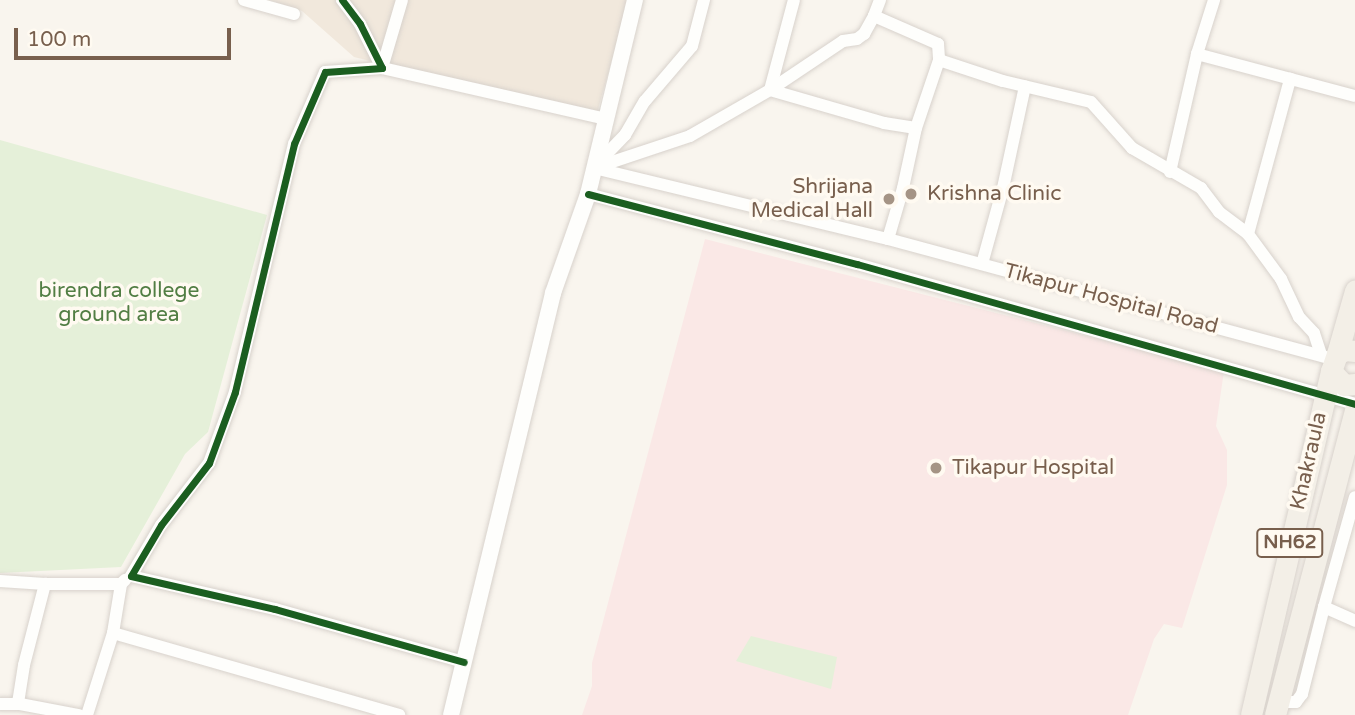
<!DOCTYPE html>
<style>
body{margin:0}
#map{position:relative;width:1355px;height:715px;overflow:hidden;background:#f9f5ee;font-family:"Varela Round",sans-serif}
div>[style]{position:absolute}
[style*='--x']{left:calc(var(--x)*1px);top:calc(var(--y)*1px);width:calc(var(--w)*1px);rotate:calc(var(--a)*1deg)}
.residential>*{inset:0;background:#f1e8dc}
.medical>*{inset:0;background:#fae8e6}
.green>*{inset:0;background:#e5f0d9}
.roads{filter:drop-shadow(0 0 2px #d8d2cc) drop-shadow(0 0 2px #d8d2cc)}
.minor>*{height:12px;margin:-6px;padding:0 6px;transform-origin:6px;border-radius:6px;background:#fefefc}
.tertiary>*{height:16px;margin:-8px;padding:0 8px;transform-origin:8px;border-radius:8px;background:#fefefc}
.primary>*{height:21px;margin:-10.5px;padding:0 10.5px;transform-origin:10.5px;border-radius:10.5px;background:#f3efe7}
.cycleway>*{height:7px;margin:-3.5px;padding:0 3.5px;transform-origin:3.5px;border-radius:3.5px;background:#1b5e20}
.dots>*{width:19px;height:19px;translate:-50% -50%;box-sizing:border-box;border:4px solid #fffaf1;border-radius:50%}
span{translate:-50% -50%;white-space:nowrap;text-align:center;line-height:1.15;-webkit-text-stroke:7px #fffaf1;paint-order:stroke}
.shield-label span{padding:2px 5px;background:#fffaf1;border:2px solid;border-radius:5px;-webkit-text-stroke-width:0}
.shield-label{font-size:19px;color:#785f4d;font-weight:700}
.poi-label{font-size:21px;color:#785f4d}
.right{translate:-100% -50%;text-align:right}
.left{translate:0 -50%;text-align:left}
.park-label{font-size:21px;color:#527e44}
.street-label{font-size:21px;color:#785f4d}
.scale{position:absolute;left:14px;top:28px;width:217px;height:32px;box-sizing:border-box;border:4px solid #785f4d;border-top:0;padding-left:9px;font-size:21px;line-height:24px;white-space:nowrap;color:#785f4d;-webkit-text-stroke:5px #fffaf1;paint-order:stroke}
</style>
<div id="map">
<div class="residential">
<div style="clip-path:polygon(270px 0,629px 0,596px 116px,354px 57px,302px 11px)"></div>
</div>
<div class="medical">
<div style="clip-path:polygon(705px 239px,1224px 371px,1216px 426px,1227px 450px,1227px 485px,1182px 628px,1164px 624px,1154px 639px,1128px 715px,582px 715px,592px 686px,592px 663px)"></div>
</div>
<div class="green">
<div style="clip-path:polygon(0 140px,267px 215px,208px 432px,185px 454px,121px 567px,0 573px)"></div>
<div style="clip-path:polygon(751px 636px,837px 657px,831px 689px,736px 661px)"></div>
</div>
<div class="roads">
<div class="minor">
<div style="--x:244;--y:0;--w:52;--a:15.6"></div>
<div style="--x:342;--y:0;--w:30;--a:53"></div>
<div style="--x:360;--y:24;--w:49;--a:63.4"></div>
<div style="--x:382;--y:68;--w:57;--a:176"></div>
<div style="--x:325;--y:72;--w:78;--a:113.3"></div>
<div style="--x:294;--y:144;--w:255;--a:103.4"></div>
<div style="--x:235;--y:392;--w:76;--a:110.1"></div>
<div style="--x:209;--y:463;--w:78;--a:127.7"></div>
<div style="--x:161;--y:525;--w:59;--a:120.5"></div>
<div style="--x:131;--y:576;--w:148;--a:12.9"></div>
<div style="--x:275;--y:609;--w:196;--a:15.7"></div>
<div style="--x:402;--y:0;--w:71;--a:106.4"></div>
<div style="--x:382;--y:68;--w:230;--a:12.8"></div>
<div style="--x:880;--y:0;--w:17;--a:111"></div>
<div style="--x:874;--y:16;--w:70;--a:23.6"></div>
<div style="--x:938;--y:44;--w:16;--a:86"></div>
<div style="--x:1197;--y:54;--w:163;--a:14.9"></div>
<div style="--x:770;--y:90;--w:88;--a:-33.9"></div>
<div style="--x:843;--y:41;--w:14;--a:-8"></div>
<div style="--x:857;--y:39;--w:9;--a:-36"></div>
<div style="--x:864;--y:34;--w:21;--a:-61"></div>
<div style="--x:770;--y:90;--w:93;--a:-75.1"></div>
<div style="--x:596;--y:165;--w:42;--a:-46"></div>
<div style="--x:625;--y:135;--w:39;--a:-60"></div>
<div style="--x:645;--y:101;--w:72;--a:-49.5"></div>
<div style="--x:692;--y:46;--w:48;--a:-75.4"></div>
<div style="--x:594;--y:168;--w:302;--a:13.6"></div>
<div style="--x:888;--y:239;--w:462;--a:15.1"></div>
<div style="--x:594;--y:168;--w:101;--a:-18.4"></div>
<div style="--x:690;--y:136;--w:92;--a:-29.9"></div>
<div style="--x:770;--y:90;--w:119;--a:16.1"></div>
<div style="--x:884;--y:123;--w:32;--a:9"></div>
<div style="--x:1170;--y:172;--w:121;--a:-77.1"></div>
<div style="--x:1197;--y:54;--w:57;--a:-72.5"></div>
<div style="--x:588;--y:194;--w:278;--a:14.6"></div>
<div style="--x:857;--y:264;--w:517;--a:15.7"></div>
<div style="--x:1248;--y:234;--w:161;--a:-74.8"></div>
<div style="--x:888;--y:239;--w:53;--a:-73.6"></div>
<div style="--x:903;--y:188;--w:61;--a:-77.8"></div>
<div style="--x:916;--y:128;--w:72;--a:-71.3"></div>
<div style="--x:939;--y:60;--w:67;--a:18.2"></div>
<div style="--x:1003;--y:81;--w:90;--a:13.4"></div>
<div style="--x:1091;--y:102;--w:62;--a:48.3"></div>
<div style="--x:1132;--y:148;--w:80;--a:30.1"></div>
<div style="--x:1201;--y:188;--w:30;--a:53"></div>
<div style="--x:1219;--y:212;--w:36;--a:37"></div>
<div style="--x:1248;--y:234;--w:56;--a:53.7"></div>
<div style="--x:1281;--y:279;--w:42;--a:64.7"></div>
<div style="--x:1299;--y:317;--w:22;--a:47"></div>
<div style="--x:1314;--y:333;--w:22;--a:72"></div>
<div style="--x:982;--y:264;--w:79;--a:-74.6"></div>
<div style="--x:1003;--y:188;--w:104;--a:-77.8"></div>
<div style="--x:0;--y:581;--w:45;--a:3.8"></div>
<div style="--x:1324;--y:607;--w:114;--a:-74.3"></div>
<div style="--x:113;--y:633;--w:298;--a:16"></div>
<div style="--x:1278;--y:702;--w:18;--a:0"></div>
<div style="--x:1296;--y:702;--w:10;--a:-53"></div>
<div style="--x:1302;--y:694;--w:90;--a:-75.8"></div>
<div style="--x:1324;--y:607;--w:34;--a:24"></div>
<div style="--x:18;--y:703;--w:38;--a:-81"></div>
<div style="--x:24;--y:665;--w:84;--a:-75.5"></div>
<div style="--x:45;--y:584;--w:76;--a:0"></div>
<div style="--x:0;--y:704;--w:20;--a:0"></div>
<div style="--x:20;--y:704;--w:60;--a:10.6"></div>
<div style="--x:87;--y:715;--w:86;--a:-72.4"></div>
<div style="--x:113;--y:633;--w:50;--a:-80.7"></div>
<div style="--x:121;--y:584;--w:6;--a:-45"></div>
</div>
<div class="tertiary">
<div style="--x:451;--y:715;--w:434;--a:-76.4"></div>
<div style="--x:553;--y:293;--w:105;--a:-70.5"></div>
<div style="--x:588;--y:194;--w:200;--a:-76.4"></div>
</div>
<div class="primary">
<div style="--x:1355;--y:351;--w:10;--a:-174"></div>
<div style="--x:1345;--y:350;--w:9;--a:153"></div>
<div style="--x:1337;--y:354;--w:18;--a:109"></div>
<div style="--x:1331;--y:371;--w:19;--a:47"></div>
<div style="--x:1344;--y:385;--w:11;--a:-5"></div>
<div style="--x:1337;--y:354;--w:66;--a:-74.1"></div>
<div style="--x:1251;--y:715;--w:353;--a:-76.9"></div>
<div style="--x:1275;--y:715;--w:315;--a:-75.3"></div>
</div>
</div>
<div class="cycleway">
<div style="--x:342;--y:0;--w:30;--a:53"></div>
<div style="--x:360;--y:24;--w:49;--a:63.4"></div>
<div style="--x:382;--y:68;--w:57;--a:176"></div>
<div style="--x:325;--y:72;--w:78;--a:113.3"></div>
<div style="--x:294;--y:144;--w:255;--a:103.4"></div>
<div style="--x:235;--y:392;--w:76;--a:110.1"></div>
<div style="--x:209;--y:463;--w:78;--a:127.7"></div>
<div style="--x:161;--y:525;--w:59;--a:120.5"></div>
<div style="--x:131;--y:576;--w:148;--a:12.9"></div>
<div style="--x:275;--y:609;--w:196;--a:15.7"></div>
<div style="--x:588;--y:194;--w:278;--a:14.6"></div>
<div style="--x:857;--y:264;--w:517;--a:15.7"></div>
</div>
<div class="dots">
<div style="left:911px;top:194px;background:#a59485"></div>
<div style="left:889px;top:199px;background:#a59485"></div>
<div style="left:936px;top:468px;background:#a59485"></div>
</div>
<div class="shield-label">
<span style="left:1290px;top:543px">NH62</span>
</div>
<div class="poi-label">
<span class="right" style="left:873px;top:199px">Shrijana<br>Medical Hall</span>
<span class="left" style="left:927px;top:194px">Krishna Clinic</span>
<span class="left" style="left:952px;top:468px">Tikapur Hospital</span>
</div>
<div class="park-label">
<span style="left:119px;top:303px">birendra college<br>ground area</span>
</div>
<div class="street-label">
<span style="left:1111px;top:299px;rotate:15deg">Tikapur Hospital Road</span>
<span style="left:1309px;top:461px;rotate:-77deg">Khakraula</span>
</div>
<div class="scale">100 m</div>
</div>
